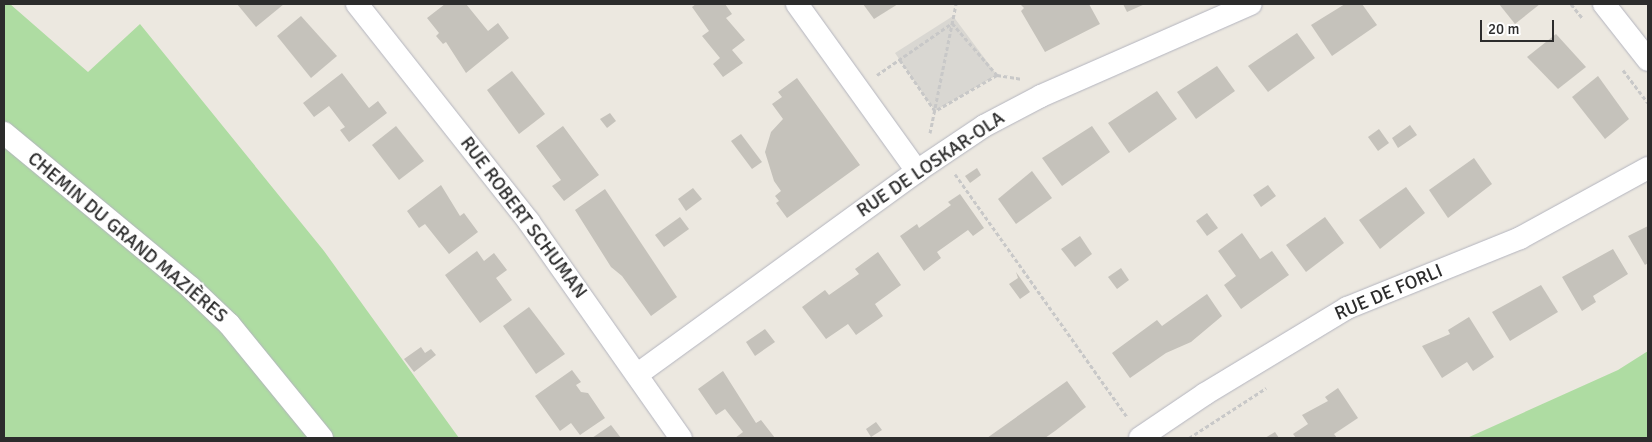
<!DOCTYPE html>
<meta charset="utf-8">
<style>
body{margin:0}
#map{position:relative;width:1652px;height:442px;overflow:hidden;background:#ece8e0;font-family:Signika,sans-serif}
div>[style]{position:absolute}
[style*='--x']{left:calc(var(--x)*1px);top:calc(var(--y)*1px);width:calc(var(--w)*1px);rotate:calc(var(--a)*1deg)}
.green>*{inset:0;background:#aedca2}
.plaza>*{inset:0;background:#d9d7d2}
.building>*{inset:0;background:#c5c2bb}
.path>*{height:3px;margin-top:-1.5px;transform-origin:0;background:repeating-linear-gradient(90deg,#c8c8c8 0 4px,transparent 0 6.5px)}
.roads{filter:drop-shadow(0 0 1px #b3b4be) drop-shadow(0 0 1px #b3b4be)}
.street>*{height:22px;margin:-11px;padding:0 11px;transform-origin:11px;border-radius:11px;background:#fff}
span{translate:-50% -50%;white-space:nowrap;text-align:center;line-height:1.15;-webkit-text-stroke:4px #fff;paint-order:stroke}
.street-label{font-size:19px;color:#2c2c2c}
.frame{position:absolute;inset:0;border:5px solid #2c2c2c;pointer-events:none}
.scale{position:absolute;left:1480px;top:20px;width:74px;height:22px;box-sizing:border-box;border:2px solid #2c2c2c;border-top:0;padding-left:6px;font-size:15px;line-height:18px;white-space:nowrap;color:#2c2c2c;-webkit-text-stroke:4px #fff;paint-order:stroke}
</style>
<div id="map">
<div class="green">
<div style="clip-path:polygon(4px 4px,10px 4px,88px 72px,140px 24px,324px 251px,459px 438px,4px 438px)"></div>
<div style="clip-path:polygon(1648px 351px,1648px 438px,1467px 438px,1618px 370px)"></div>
</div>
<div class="plaza">
<div style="clip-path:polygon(953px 16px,997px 75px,935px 111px,895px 53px)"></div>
</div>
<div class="building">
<div style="clip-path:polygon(237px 4px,284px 4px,256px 27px)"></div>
<div style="clip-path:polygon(445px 4px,466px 4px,488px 31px,498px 23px,509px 38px,466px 73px,446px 42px,443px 44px,436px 36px,439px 33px,427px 18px)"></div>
<div style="clip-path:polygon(696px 4px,725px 4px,732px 14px,726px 18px,745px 40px,732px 50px,743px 63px,723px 77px,713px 64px,720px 58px,702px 36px,709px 31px,692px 7px)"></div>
<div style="clip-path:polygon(863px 4px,898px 4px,874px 19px)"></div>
<div style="clip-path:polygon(1020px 4px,1089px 4px,1100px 24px,1045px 52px,1021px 11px,1024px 8px)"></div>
<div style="clip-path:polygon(1123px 4px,1145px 4px,1127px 12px)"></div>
<div style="clip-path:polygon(1345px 4px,1362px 4px,1377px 25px,1332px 56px,1311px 25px)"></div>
<div style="clip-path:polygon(1499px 4px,1540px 4px,1515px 24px)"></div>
<div style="clip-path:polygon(301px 16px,337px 56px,311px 78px,277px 36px)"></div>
<div style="clip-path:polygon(1297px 33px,1315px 58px,1268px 92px,1248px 66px)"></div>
<div style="clip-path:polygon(1556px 34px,1586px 67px,1558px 89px,1527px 57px)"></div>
<div style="clip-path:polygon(1217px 66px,1235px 91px,1196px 119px,1177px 92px)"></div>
<div style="clip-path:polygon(512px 71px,545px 114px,519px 134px,487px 90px)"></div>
<div style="clip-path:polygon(342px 73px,369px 108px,378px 101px,387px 113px,349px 142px,340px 130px,345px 127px,329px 106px,314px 117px,303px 103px)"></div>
<div style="clip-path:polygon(1598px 76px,1629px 119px,1605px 139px,1572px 97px)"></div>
<div style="clip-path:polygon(797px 78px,860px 165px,787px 218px,776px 203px,779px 201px,775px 196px,781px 191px,774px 181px,765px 152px,771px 132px,783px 119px,772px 104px,782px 97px,778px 92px)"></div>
<div style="clip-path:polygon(1157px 91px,1177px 119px,1129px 153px,1108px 123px)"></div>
<div style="clip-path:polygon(610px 113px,616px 121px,607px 128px,600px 119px)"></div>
<div style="clip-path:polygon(1410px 125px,1417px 135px,1398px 148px,1392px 138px)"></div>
<div style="clip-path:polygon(396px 126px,424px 161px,399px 180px,372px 145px)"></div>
<div style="clip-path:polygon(563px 126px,599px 175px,564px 201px,552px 186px,561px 180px,536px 146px)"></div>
<div style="clip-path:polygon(1092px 126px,1110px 152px,1062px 186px,1042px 158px)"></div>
<div style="clip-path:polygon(1379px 129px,1389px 143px,1378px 151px,1368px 137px)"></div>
<div style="clip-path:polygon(741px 134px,762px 162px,752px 169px,731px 141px)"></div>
<div style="clip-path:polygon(1474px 158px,1492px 184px,1448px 218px,1429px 190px)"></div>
<div style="clip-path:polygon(977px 168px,981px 175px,970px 183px,965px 176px)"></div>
<div style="clip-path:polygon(1032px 171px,1052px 198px,1016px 224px,998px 199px)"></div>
<div style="clip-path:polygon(441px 185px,460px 216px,464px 213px,478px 232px,449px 254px,425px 224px,419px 228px,407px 211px)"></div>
<div style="clip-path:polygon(1268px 185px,1276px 196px,1261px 207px,1253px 195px)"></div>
<div style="clip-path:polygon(1406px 187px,1425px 213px,1380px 249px,1359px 220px)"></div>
<div style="clip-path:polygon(693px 188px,702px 199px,686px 211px,678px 199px)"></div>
<div style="clip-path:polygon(605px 189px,677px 297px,651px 316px,622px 276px,611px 267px,575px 210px)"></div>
<div style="clip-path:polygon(960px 194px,984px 228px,973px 236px,968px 230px,937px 252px,941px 258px,924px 271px,900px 236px,917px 224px,919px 228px,951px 205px,948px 202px)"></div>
<div style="clip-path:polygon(1207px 213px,1218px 228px,1207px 236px,1196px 221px)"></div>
<div style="clip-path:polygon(680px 217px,689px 229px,664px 247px,655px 235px)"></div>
<div style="clip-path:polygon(1325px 217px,1344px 243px,1306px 272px,1286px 245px)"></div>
<div style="clip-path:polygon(1648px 226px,1648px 263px,1645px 265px,1628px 236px)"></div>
<div style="clip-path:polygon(1242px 233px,1260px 259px,1272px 251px,1289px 275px,1241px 309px,1224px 285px,1236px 276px,1218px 251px)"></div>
<div style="clip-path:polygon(1080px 236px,1092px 254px,1075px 267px,1061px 249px)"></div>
<div style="clip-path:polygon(1613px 249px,1628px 274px,1593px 296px,1596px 302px,1582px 311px,1562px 277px)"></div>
<div style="clip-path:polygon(477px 251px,484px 261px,494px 253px,507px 270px,496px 278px,512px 300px,480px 323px,445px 275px)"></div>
<div style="clip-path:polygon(878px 252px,901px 285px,875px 304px,883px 316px,856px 335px,848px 324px,826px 339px,802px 307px,825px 290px,829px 295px,859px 274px,855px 269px)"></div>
<div style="clip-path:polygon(1121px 268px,1129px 280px,1117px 289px,1108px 277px)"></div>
<div style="clip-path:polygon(1016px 272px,1030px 292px,1020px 299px,1009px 284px,1018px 278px)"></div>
<div style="clip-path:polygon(1541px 285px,1558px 312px,1510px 341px,1492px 312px)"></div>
<div style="clip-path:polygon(1207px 294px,1222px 316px,1191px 342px,1166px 353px,1130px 378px,1112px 353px,1157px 320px,1162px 326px)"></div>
<div style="clip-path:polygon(529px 307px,565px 354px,536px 374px,503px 326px)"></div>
<div style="clip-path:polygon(1469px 317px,1494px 357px,1473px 371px,1467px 362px,1442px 378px,1422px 346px,1450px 334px,1448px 330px)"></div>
<div style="clip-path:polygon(765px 329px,775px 342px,755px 356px,746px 342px)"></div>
<div style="clip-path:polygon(421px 347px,425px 353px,431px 349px,436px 355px,414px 372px,404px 359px)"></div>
<div style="clip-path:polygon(572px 370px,581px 382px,576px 385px,581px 392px,588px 393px,605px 418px,580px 435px,571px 423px,560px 431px,535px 396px)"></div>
<div style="clip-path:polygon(723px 371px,756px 423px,761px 420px,775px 438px,735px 438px,743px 432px,725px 409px,716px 415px,698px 389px)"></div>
<div style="clip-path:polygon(1067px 381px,1086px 407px,1055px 431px,1045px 438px,987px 438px)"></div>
<div style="clip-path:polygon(1338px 388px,1358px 418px,1334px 434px,1337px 438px,1296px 438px,1293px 434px,1308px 424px,1302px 415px,1328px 401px,1325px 397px)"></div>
<div style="clip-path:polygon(876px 422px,882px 430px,871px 437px,866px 429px)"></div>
<div style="clip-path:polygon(611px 425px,621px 438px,592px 438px)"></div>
<div style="clip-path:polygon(1275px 432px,1279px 438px,1265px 438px)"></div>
</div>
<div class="path">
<div style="--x:1571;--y:4;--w:19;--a:51"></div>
<div style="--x:1623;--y:70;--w:41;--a:52.9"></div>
<div style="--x:877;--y:75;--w:91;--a:-34.7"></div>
<div style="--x:952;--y:23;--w:69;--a:49.1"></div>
<div style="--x:997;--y:75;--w:72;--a:149.9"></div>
<div style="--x:935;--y:111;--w:62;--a:-124.5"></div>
<div style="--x:997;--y:75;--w:24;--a:9"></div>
<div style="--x:930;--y:133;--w:132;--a:-78.6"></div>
<div style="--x:955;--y:174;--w:298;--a:54.7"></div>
<div style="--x:1189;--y:438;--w:92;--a:-33"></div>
</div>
<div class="roads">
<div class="street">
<div style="--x:357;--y:4;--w:278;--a:51.7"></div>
<div style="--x:529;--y:222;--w:264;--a:54.9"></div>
<div style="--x:797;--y:4;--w:206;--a:54.3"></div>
<div style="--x:1604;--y:4;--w:71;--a:51.8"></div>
<div style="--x:4;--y:133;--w:241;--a:39.6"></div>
<div style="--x:190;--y:287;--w:54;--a:43.5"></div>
<div style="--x:229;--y:324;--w:147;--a:50.8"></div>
<div style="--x:638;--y:374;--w:345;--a:-36"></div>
<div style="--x:917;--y:171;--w:81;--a:-33.9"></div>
<div style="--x:984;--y:126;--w:64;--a:-27.8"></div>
<div style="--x:1041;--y:96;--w:229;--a:-23.7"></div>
<div style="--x:1140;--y:438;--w:78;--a:-34.1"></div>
<div style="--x:1205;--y:394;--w:166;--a:-31.2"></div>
<div style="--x:1347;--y:308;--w:187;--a:-22"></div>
<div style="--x:1520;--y:238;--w:146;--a:-28.7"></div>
</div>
</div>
<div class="street-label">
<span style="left:931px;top:165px;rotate:-34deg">RUE DE LOSKAR-OLA</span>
<span style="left:523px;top:218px;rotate:53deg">RUE ROBERT SCHUMAN</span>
<span style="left:127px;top:238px;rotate:40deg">CHEMIN DU GRAND MAZIÈRES</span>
<span style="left:1389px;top:293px;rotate:-23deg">RUE DE FORLI</span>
</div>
<div class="frame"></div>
<div class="scale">20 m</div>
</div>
